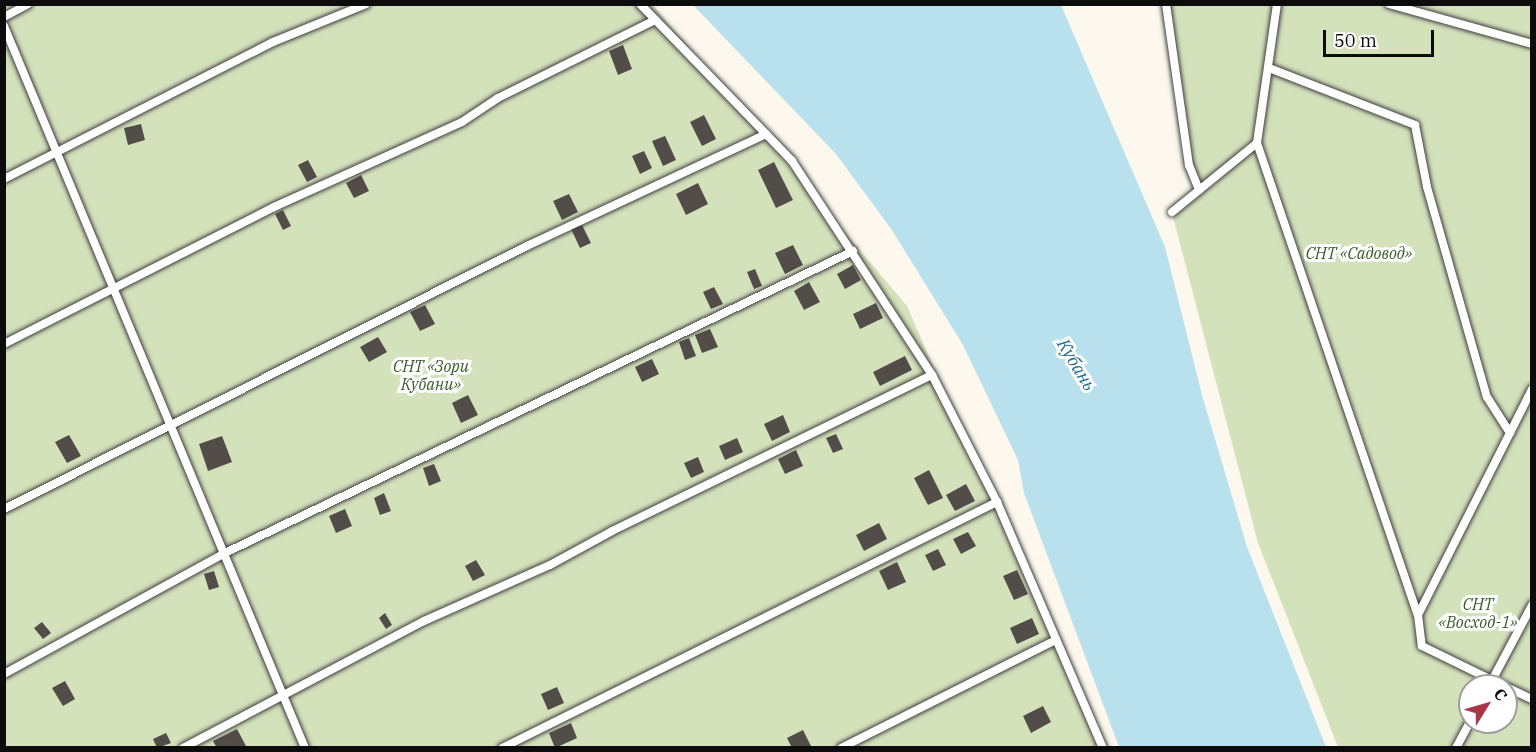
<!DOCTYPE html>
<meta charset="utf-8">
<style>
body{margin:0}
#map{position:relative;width:1536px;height:752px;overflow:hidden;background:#fdf8ee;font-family:"IBM Plex Serif",serif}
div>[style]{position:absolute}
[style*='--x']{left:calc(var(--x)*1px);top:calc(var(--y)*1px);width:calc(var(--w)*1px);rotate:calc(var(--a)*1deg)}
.green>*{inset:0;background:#d4e2bc}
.water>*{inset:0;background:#b9e0ed}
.building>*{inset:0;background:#534d4a}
.roads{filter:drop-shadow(0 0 2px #3f3f3f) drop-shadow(0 0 2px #3f3f3f)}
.lane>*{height:8px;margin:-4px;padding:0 4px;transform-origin:4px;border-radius:4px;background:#fff}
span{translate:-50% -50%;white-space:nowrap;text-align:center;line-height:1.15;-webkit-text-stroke:6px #fff;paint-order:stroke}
.park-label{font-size:16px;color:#375b26;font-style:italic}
.water-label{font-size:18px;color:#276c8d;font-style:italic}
.frame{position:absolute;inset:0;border:6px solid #0c0c0c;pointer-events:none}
.north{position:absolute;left:1458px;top:674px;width:60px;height:60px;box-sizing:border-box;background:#fff;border:2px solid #9e9e9e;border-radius:50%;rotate:53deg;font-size:16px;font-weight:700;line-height:24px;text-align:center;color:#0c0c0c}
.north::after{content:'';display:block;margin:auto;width:21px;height:27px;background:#a9374a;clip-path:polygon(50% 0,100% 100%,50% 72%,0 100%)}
.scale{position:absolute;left:1323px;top:30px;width:111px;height:27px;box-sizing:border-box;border:3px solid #0c0c0c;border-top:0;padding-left:8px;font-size:18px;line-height:21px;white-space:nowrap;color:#0c0c0c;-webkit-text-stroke:4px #fff;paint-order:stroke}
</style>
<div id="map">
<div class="green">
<div style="clip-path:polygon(4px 5px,653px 5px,907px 306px,1098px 747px,5px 747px)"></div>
<div style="clip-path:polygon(evenodd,1166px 5px,1531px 5px,1531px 747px,1338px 747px,1258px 543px,1172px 213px,1198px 190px,1189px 165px,1166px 5px,1470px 686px,1506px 686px,1506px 722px,1470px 722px,1470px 686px)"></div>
</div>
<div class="water">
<div style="clip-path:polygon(693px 5px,1061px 5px,1165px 247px,1202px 395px,1247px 547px,1326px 747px,1119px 747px,1024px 493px,1018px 460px,963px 345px,892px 230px,836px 154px)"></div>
</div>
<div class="building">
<div style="clip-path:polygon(623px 45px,632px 69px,618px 75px,609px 51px)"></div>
<div style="clip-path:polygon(704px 115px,716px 139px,702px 146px,690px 122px)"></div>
<div style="clip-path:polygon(141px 124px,145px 140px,128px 145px,124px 128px)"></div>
<div style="clip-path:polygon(665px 136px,676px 160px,663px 166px,652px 141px)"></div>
<div style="clip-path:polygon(644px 151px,652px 168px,640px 174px,632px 156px)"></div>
<div style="clip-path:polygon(308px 160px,317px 177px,307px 182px,298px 165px)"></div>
<div style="clip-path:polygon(774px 162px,793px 200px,776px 208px,758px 170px)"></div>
<div style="clip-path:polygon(361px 175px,369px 191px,354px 198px,346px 183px)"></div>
<div style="clip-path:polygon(698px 183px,708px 204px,686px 215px,676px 194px)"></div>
<div style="clip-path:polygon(569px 194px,578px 212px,562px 220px,553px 201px)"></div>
<div style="clip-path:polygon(283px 210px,291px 226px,283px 230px,275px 214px)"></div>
<div style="clip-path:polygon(582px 225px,591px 243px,580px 248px,571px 229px)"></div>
<div style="clip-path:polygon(793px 245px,803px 265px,785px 274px,775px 253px)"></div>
<div style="clip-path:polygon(853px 265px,861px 280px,845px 289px,837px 274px)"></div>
<div style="clip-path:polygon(755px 269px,762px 286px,754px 289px,747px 272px)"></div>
<div style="clip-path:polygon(809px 282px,820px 302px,804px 310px,794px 291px)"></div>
<div style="clip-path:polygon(714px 287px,723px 304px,711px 309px,703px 292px)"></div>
<div style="clip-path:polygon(876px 303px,883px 318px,860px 329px,853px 314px)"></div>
<div style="clip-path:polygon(425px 305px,435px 324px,420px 331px,410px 312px)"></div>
<div style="clip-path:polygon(710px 329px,718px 347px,702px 353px,695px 335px)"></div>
<div style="clip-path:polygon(378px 337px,387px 352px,369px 362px,360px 347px)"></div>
<div style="clip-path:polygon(689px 338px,696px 356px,685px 360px,679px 342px)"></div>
<div style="clip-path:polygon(905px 356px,912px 370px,880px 386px,873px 372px)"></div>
<div style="clip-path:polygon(652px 359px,659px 374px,642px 382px,635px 367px)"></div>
<div style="clip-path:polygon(468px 395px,478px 415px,461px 423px,452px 403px)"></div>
<div style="clip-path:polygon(783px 415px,790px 432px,772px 441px,764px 424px)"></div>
<div style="clip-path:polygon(836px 434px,843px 449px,833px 453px,826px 438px)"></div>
<div style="clip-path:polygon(69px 435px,81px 456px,67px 463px,55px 442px)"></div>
<div style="clip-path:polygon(222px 436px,232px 462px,208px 471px,199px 444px)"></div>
<div style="clip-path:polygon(737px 438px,743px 452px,725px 460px,719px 446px)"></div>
<div style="clip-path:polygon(796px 450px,803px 466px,785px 474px,778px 459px)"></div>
<div style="clip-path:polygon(698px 457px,704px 472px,691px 478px,684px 463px)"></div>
<div style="clip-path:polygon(434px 464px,441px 481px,429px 486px,423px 468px)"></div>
<div style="clip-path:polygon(929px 470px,943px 498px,928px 505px,914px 478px)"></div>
<div style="clip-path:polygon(966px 484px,975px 501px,955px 511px,946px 495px)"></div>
<div style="clip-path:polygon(384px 493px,391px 511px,380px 515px,374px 498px)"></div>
<div style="clip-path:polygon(345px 509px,352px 526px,336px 533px,329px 516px)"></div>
<div style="clip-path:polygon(879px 523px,887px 539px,864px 551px,856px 535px)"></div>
<div style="clip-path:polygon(968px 532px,976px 546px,961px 554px,953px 539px)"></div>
<div style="clip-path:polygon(938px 549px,946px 565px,933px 571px,925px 555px)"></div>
<div style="clip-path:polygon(476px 560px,485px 575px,473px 581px,465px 566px)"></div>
<div style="clip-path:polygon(897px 562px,906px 582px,888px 590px,879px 571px)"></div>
<div style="clip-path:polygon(1017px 570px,1028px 594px,1014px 600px,1003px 576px)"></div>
<div style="clip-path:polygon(214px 571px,219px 587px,209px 590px,204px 574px)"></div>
<div style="clip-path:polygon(385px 613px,392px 625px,386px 629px,379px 618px)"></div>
<div style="clip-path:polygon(1032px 618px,1039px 634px,1017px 644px,1010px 628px)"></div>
<div style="clip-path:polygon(42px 622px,51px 633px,43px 639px,34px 628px)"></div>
<div style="clip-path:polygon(65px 681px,75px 699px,63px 706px,52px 688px)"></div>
<div style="clip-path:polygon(557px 687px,564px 703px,548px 710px,541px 694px)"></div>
<div style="clip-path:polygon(1043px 706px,1051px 722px,1031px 733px,1023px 716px)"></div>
<div style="clip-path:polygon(571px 723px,577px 738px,555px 748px,549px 733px)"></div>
<div style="clip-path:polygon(237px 729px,247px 748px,217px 748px,213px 741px)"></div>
<div style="clip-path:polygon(803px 730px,812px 748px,792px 748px,787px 738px)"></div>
<div style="clip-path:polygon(166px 733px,171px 743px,157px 748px,153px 739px)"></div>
</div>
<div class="roads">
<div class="lane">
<div style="--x:640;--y:4;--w:219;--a:45.9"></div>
<div style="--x:792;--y:161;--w:256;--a:56.8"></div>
<div style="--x:932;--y:375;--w:143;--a:62.9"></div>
<div style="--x:997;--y:502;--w:268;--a:66.7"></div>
<div style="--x:1166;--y:4;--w:163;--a:81.9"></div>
<div style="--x:1189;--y:165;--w:27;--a:68"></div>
<div style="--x:1277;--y:4;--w:140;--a:98.2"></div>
<div style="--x:1257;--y:143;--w:499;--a:71.2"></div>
<div style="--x:1418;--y:615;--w:31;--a:83"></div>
<div style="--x:1422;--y:646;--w:91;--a:26"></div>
<div style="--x:1389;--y:4;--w:148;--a:15.6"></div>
<div style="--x:4;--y:17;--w:27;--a:-28"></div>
<div style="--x:4;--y:26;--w:782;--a:67.37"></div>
<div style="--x:1269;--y:68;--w:157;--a:21.3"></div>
<div style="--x:1415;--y:125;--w:63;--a:79"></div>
<div style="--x:1427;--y:187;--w:218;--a:74.1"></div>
<div style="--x:1487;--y:397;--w:43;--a:57.4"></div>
<div style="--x:4;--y:179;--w:302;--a:-27"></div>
<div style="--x:273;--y:42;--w:100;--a:-22.2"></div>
<div style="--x:1172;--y:212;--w:109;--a:-39.1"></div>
<div style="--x:4;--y:344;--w:303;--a:-26.9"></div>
<div style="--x:274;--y:207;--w:206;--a:-24.3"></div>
<div style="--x:462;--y:122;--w:43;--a:-33.7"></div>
<div style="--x:498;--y:98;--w:175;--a:-26.4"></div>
<div style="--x:4;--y:509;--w:585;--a:-26.7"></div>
<div style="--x:527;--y:246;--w:264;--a:-25.1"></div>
<div style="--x:1418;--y:615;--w:253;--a:-63.2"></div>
<div style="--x:4;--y:674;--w:252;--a:-28.7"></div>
<div style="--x:225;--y:553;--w:697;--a:-25.68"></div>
<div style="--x:1489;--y:686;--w:92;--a:-62"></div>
<div style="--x:1506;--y:687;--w:29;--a:25"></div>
<div style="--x:183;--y:748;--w:272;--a:-27.8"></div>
<div style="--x:424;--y:621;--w:138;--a:-24"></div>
<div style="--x:550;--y:565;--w:71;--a:-28.7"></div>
<div style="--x:612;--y:531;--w:356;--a:-26"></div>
<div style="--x:502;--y:748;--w:553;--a:-26.43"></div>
<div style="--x:841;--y:748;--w:241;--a:-26.7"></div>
<div style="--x:1456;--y:748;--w:30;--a:-62"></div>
</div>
</div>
<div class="park-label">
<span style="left:1359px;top:253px">СНТ «Садовод»</span>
<span style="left:431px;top:375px">СНТ «Зори<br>Кубани»</span>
<span style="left:1478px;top:613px">СНТ<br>«Восход-1»</span>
</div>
<div class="water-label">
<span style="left:1076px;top:365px;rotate:59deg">Кубань</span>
</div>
<div class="frame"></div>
<div class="north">С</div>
<div class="scale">50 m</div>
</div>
